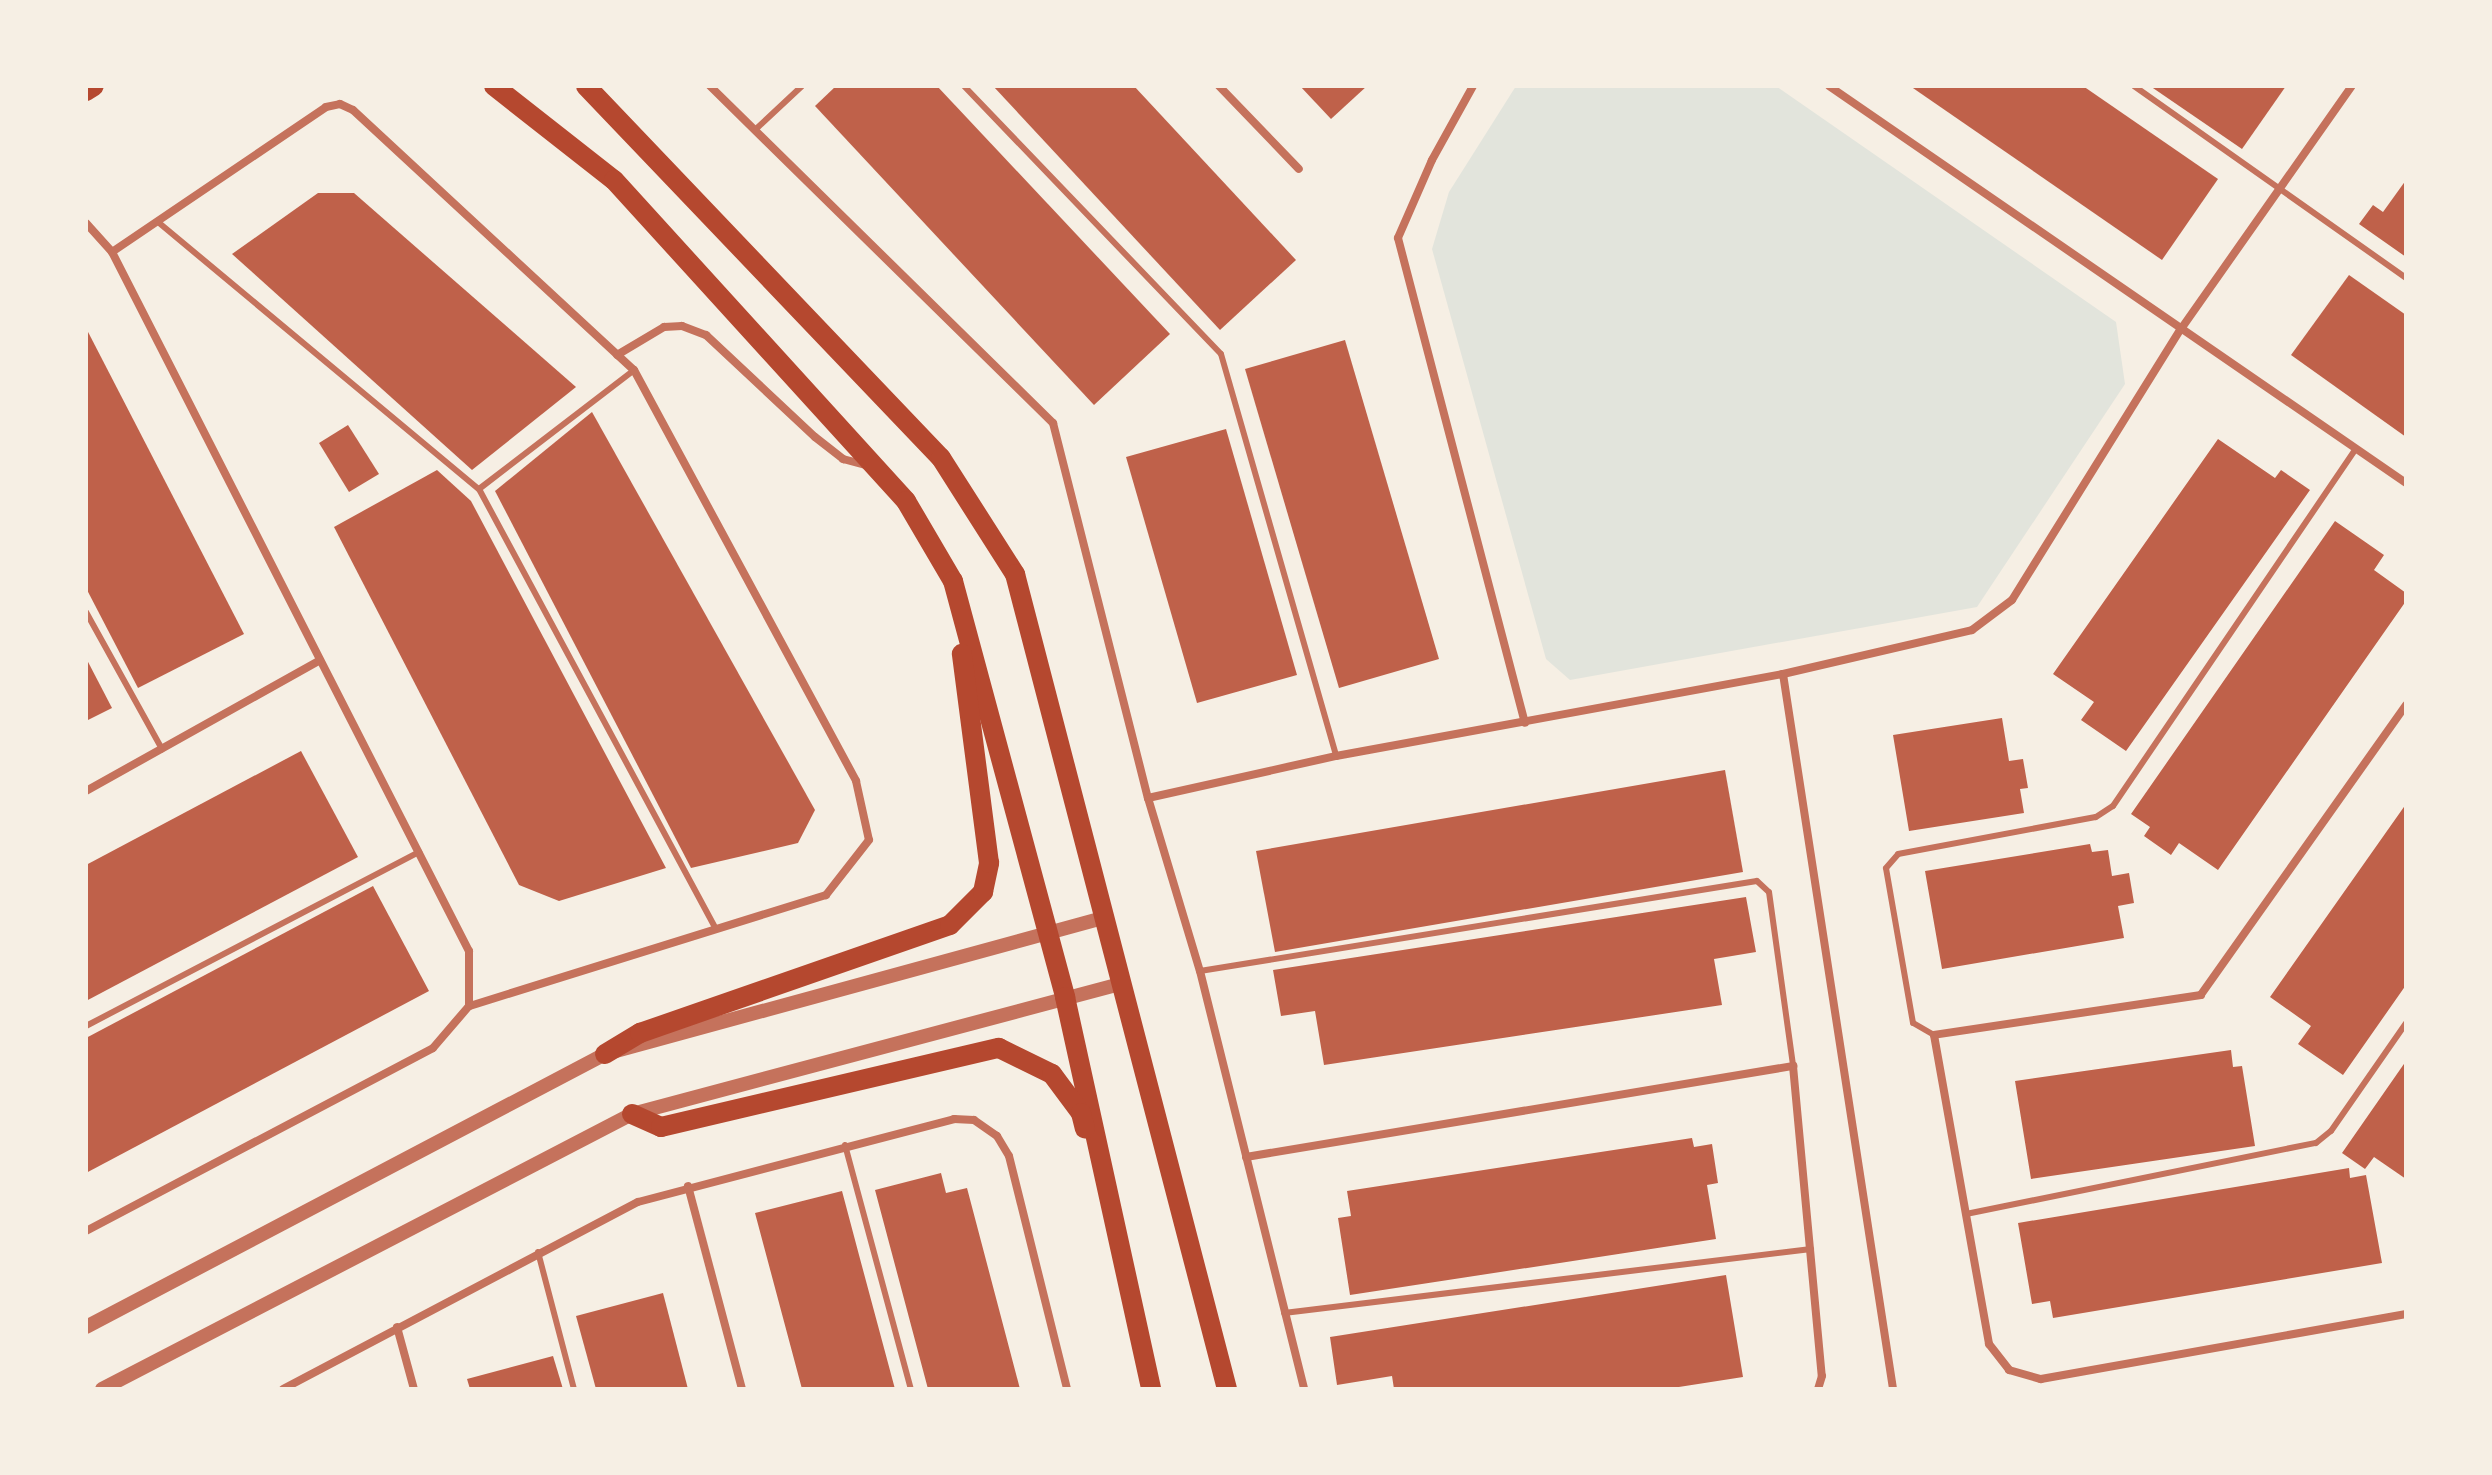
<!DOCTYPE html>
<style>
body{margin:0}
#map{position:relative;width:2492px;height:1475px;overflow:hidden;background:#f6efe4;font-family:"Fira Sans Condensed",sans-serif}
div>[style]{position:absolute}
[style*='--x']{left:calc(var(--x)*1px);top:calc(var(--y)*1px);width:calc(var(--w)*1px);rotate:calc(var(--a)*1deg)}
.green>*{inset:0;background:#e2e4dc}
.building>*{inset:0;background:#bf614a}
.service>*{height:6px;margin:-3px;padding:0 3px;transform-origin:3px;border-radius:3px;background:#c5725c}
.minor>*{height:8px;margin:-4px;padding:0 4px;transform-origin:4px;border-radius:4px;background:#c5725c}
.tertiary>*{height:14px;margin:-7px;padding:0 7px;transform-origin:7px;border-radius:7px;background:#c5725c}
.primary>*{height:20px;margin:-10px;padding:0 10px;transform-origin:10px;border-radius:10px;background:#b5482f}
span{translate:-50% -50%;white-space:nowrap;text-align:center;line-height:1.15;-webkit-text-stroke:6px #f6efe4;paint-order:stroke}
.frame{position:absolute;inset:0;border:88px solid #f6efe4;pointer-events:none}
</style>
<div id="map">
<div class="green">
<div style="clip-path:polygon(1516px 86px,1776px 86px,2116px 322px,2125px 384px,1977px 607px,1570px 680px,1546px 659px,1432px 249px,1449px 192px)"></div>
</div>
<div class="building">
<div style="clip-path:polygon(836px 86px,937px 86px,1170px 334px,1094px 405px,815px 106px)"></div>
<div style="clip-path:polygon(993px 86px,1134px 86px,1296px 260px,1220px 330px)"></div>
<div style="clip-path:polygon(1300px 86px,1367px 86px,1331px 119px)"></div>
<div style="clip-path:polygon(1910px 86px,2083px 86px,2218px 179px,2162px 260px)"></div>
<div style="clip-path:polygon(2150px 86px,2286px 86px,2242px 149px)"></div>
<div style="clip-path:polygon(2406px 180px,2406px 257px,2359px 224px,2373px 205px,2383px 212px)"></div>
<div style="clip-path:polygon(318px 193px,354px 193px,576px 387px,472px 470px,232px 254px)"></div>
<div style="clip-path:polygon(2349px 275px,2406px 315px,2406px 437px,2291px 355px)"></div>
<div style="clip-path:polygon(86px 328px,244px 634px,138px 688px,86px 588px)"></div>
<div style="clip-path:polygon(1345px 340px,1439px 659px,1339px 688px,1245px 369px)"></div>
<div style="clip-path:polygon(592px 412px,815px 810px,798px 843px,691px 868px,495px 491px)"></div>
<div style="clip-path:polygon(348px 425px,379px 474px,349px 492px,319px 443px)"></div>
<div style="clip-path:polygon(1226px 429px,1297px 675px,1197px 703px,1126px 457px)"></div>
<div style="clip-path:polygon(2218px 439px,2275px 478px,2281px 470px,2310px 490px,2126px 751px,2081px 720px,2094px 702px,2053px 674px)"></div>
<div style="clip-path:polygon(437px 470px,471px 501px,666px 868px,559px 901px,519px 885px,334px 527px)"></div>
<div style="clip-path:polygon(2335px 521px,2384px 555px,2374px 570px,2406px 593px,2406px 601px,2218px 870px,2179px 843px,2171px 855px,2144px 836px,2150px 827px,2131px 814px)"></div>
<div style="clip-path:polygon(86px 658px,112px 708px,86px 721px)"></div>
<div style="clip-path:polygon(2002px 718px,2009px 761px,2023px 759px,2028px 788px,2020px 789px,2024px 813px,1909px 831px,1893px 735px)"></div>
<div style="clip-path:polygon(301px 751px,358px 857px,86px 1001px,86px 865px)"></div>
<div style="clip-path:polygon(1725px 770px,1743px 872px,1275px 952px,1256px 851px)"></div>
<div style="clip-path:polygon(2406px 804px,2406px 985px,2343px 1075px,2298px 1044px,2311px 1026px,2270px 997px)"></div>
<div style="clip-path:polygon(2090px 844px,2092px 852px,2108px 850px,2112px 876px,2129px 873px,2134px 903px,2118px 906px,2124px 938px,1942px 969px,1925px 871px)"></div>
<div style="clip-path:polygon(373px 886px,429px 991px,86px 1173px,86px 1038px)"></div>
<div style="clip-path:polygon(1746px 897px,1756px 952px,1714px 959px,1722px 1005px,1324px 1065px,1315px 1011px,1281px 1016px,1273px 970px)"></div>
<div style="clip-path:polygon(2231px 1050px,2233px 1067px,2242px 1066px,2255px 1146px,2031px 1179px,2015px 1081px)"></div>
<div style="clip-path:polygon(2406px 1061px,2406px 1179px,2374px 1157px,2365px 1169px,2342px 1153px)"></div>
<div style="clip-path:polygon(1692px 1138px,1694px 1147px,1712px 1144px,1718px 1183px,1707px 1185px,1716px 1239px,1350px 1295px,1338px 1218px,1351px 1216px,1347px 1191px)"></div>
<div style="clip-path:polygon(2349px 1168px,2350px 1178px,2366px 1175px,2382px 1263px,2053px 1318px,2050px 1301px,2032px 1304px,2018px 1223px)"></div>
<div style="clip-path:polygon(941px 1173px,946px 1193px,967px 1188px,1020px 1389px,928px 1389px,875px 1190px)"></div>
<div style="clip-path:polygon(842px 1191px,859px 1255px,895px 1389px,802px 1389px,755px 1213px)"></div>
<div style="clip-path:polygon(1726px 1275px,1743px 1377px,1666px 1389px,1394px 1389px,1392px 1376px,1337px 1385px,1330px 1337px)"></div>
<div style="clip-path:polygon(663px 1293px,688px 1389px,596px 1389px,576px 1316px)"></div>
<div style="clip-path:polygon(553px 1356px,563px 1389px,470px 1389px,467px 1379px)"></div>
</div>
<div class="service">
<div style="--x:964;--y:86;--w:371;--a:46.2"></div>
<div style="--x:1221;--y:354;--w:418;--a:74"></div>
<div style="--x:2134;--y:86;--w:333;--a:35.2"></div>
<div style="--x:756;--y:129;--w:63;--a:-43.1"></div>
<div style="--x:158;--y:222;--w:418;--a:39.8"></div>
<div style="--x:479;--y:489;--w:498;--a:61.7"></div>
<div style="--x:479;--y:489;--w:195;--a:-37.5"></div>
<div style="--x:86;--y:612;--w:157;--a:61"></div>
<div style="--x:1200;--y:971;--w:564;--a:-9.18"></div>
<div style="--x:1757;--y:881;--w:16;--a:43"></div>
<div style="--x:1769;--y:892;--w:176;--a:82.1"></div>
<div style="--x:86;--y:1026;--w:376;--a:-27.6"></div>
<div style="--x:1934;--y:1035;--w:24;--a:-150"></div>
<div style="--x:1913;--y:1023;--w:157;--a:-99.9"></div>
<div style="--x:1886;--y:868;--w:18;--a:-49"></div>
<div style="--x:1898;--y:854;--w:201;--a:-10.6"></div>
<div style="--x:2096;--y:817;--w:20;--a:-33"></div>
<div style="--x:2113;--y:806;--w:432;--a:-55.8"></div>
<div style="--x:845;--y:1145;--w:253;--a:74.9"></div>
<div style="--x:1966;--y:1214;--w:357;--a:-11.5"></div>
<div style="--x:2316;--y:1143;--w:19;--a:-39"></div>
<div style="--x:2331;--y:1131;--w:131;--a:-55.2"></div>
<div style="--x:538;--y:1252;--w:142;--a:75.3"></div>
<div style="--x:1284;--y:1313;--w:531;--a:-6.92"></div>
</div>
<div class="minor">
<div style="--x:710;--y:86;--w:481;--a:44.5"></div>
<div style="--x:1053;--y:423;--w:387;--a:75.8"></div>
<div style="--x:1148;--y:798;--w:181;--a:73.3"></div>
<div style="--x:1200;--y:971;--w:431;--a:76"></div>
<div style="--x:1219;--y:86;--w:115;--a:46.1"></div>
<div style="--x:1473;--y:86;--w:85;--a:119"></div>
<div style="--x:1432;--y:160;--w:85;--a:113.6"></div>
<div style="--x:1398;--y:238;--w:501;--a:75.33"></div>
<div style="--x:1829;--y:86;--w:700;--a:34.53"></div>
<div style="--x:86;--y:223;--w:39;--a:48"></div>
<div style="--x:112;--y:252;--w:785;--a:62.95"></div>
<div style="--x:469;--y:951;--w:55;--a:90"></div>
<div style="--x:112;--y:252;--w:258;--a:-34.1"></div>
<div style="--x:326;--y:107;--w:14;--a:-12"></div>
<div style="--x:340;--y:104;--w:14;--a:25"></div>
<div style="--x:353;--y:110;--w:383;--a:42.8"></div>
<div style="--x:634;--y:370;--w:467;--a:61.6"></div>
<div style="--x:856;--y:781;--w:60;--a:77.6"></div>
<div style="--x:869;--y:840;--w:70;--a:128"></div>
<div style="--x:826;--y:895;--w:374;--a:162.7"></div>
<div style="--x:617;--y:355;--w:55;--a:-30.8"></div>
<div style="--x:664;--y:327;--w:18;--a:-3"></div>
<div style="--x:682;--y:326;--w:26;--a:21"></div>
<div style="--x:706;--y:335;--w:149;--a:43.1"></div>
<div style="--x:815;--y:437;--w:36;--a:38"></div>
<div style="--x:843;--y:459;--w:24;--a:15"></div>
<div style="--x:1783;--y:674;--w:723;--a:81.25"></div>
<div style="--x:2406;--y:705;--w:355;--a:125.3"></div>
<div style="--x:2201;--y:995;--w:270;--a:171.5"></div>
<div style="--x:1934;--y:1035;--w:314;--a:79.9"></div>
<div style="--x:1989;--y:1344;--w:33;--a:52"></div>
<div style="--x:2009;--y:1370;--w:33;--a:16"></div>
<div style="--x:2041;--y:1379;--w:371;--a:-10.1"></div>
<div style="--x:86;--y:791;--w:268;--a:-29.2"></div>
<div style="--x:1148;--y:798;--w:193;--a:-12.6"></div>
<div style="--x:1336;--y:756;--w:454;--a:-10.4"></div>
<div style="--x:1783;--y:674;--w:194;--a:-13.1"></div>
<div style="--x:1972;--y:630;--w:50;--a:-36.9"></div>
<div style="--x:2012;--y:600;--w:319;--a:-58.1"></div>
<div style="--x:2181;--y:329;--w:297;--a:-54.9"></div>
<div style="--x:1246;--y:1157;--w:555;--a:-9.45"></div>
<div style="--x:1793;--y:1066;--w:311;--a:84.7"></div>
<div style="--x:1822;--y:1376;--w:14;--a:107"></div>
<div style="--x:688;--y:1186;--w:210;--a:75.1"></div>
<div style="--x:86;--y:1231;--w:392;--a:-27.8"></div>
<div style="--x:433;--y:1048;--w:55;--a:-49.4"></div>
<div style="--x:397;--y:1327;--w:64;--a:74.7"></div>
<div style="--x:283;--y:1389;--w:401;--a:-27.8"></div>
<div style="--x:638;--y:1202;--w:327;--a:-14.7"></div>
<div style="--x:954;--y:1119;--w:20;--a:3"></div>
<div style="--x:974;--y:1120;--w:28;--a:35"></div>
<div style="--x:997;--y:1136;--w:23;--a:59"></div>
<div style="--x:1009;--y:1156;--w:240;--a:76"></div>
</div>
<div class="tertiary">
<div style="--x:86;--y:1327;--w:586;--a:-27.74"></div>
<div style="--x:605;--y:1054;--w:516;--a:-15.27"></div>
<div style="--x:102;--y:1389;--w:597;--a:-27.42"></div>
<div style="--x:632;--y:1114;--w:505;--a:-14.92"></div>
</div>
<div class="primary">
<div style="--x:494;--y:86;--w:152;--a:38.1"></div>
<div style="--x:614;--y:180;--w:434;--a:47.7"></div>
<div style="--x:906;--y:501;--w:93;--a:59.6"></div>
<div style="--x:953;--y:581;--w:431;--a:74.9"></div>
<div style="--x:1065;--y:997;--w:401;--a:77.6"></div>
<div style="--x:586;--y:86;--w:514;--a:46.34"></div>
<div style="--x:941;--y:458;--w:138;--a:57.5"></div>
<div style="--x:1015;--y:574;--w:842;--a:75.42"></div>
<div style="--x:86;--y:91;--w:9;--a:-32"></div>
<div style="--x:605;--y:1054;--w:41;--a:-31"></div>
<div style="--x:640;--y:1033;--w:328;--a:-19.2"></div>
<div style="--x:950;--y:925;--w:47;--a:-45"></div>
<div style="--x:983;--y:892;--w:30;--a:-78"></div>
<div style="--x:989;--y:863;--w:211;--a:-97.4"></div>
<div style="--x:632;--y:1114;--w:32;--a:24"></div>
<div style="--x:661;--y:1127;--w:347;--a:-13.2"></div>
<div style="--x:999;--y:1048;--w:59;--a:26.1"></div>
<div style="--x:1052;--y:1074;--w:49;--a:53.4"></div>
<div style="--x:1081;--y:1113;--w:16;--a:76"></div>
</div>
<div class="frame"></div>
</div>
